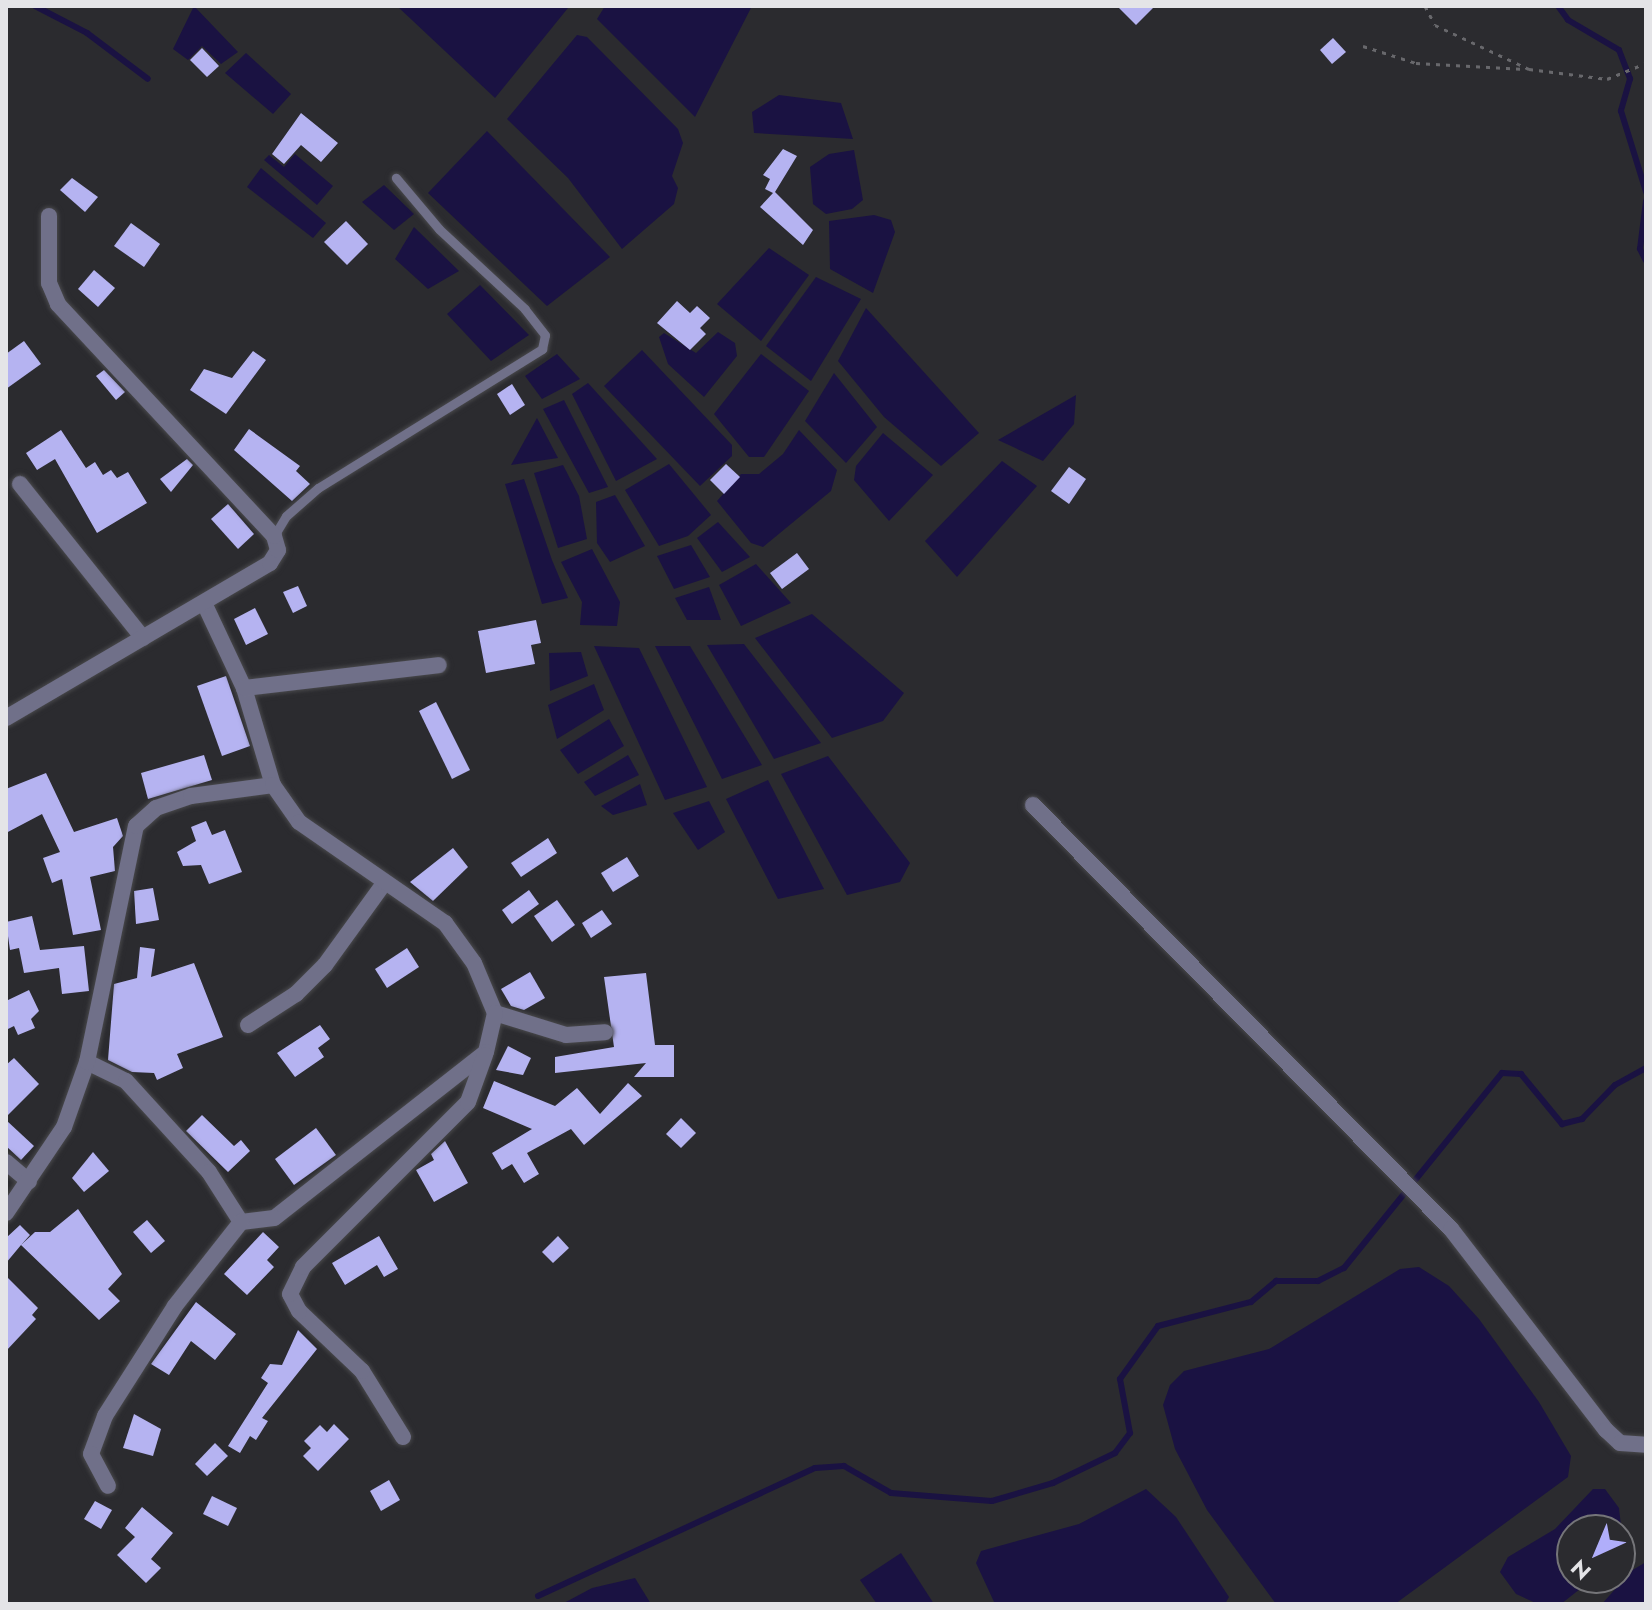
<!DOCTYPE html>
<style>
body{margin:0}
#map{position:relative;width:1652px;height:1610px;overflow:hidden;background:#2b2b2f;font-family:Jost,sans-serif}
div>[style]{position:absolute}
[style*='--x']{left:calc(var(--x)*1px);top:calc(var(--y)*1px);width:calc(var(--w)*1px);rotate:calc(var(--a)*1deg)}
.water>*{inset:0;background:#1a1242}
.stream>*{height:6px;margin:-3px;padding:0 3px;transform-origin:3px;border-radius:3px;background:#1a1242}
.building>*{inset:0;background:#b5b3f1}
.path>*{height:3px;margin-top:-1.5px;transform-origin:0;background:repeating-linear-gradient(90deg,#68686c 0 4px,transparent 0 10px)}
.roads{filter:drop-shadow(0 0 2px #49494c) drop-shadow(0 0 2px #49494c)}
.lane>*{height:9px;margin:-4.5px;padding:0 4.5px;transform-origin:4.5px;border-radius:4.5px;background:#707089}
.street>*{height:16px;margin:-8px;padding:0 8px;transform-origin:8px;border-radius:8px;background:#707089}
span{translate:-50% -50%;white-space:nowrap;text-align:center;line-height:1.15;-webkit-text-stroke:8px #2b2b2f;paint-order:stroke}
.frame{position:absolute;inset:0;border:8px solid #e4e4e7;pointer-events:none}
.north{position:absolute;left:1556px;top:1514px;width:80px;height:80px;box-sizing:border-box;background:#2b2b2f;border:2px solid #757579;border-radius:50%;rotate:224deg;font-size:22px;font-weight:700;line-height:32px;text-align:center;color:#e4e4e7}
.north::after{content:'';display:block;margin:auto;width:28px;height:36px;background:#b0aefa;clip-path:polygon(50% 0,100% 100%,50% 72%,0 100%)}
</style>
<div id="map">
<div class="water">
<div style="clip-path:polygon(194px 6px,238px 52px,221px 64px,202px 46px,188px 60px,173px 49px)"></div>
<div style="clip-path:polygon(397px 6px,565px 6px,568px 8px,495px 98px)"></div>
<div style="clip-path:polygon(605px 6px,752px 6px,695px 117px,597px 19px)"></div>
<div style="clip-path:polygon(577px 35px,587px 37px,678px 129px,683px 143px,672px 176px,678px 188px,674px 204px,622px 249px,568px 178px,507px 119px)"></div>
<div style="clip-path:polygon(246px 53px,291px 94px,273px 114px,225px 73px)"></div>
<div style="clip-path:polygon(779px 95px,841px 103px,853px 139px,754px 133px,752px 112px)"></div>
<div style="clip-path:polygon(487px 131px,610px 257px,547px 306px,428px 193px)"></div>
<div style="clip-path:polygon(854px 150px,863px 200px,852px 209px,826px 214px,813px 204px,810px 167px,829px 154px)"></div>
<div style="clip-path:polygon(295px 154px,333px 186px,317px 205px,264px 160px,269px 155px,284px 167px)"></div>
<div style="clip-path:polygon(261px 168px,326px 223px,313px 238px,247px 187px)"></div>
<div style="clip-path:polygon(384px 185px,414px 214px,394px 230px,362px 202px)"></div>
<div style="clip-path:polygon(874px 215px,891px 220px,895px 232px,873px 293px,830px 269px,829px 221px)"></div>
<div style="clip-path:polygon(414px 227px,459px 271px,428px 289px,395px 259px)"></div>
<div style="clip-path:polygon(769px 248px,809px 275px,761px 341px,717px 304px)"></div>
<div style="clip-path:polygon(816px 277px,861px 299px,811px 381px,766px 346px)"></div>
<div style="clip-path:polygon(480px 285px,529px 335px,491px 361px,447px 314px)"></div>
<div style="clip-path:polygon(866px 308px,979px 433px,941px 466px,884px 417px,838px 361px)"></div>
<div style="clip-path:polygon(718px 332px,735px 343px,737px 356px,704px 397px,668px 364px,659px 337px,664px 333px,696px 353px)"></div>
<div style="clip-path:polygon(642px 350px,732px 445px,732px 456px,700px 486px,604px 386px)"></div>
<div style="clip-path:polygon(557px 354px,580px 379px,542px 399px,525px 376px)"></div>
<div style="clip-path:polygon(761px 354px,809px 391px,764px 457px,749px 457px,714px 414px)"></div>
<div style="clip-path:polygon(834px 373px,877px 427px,846px 463px,805px 421px)"></div>
<div style="clip-path:polygon(588px 383px,657px 459px,616px 481px,572px 394px)"></div>
<div style="clip-path:polygon(1076px 395px,1074px 424px,1043px 461px,998px 440px)"></div>
<div style="clip-path:polygon(564px 400px,608px 487px,589px 493px,543px 409px)"></div>
<div style="clip-path:polygon(537px 418px,558px 458px,511px 465px)"></div>
<div style="clip-path:polygon(799px 430px,837px 470px,831px 491px,763px 547px,751px 543px,717px 501px,741px 474px,759px 474px,783px 454px)"></div>
<div style="clip-path:polygon(883px 433px,933px 475px,889px 521px,854px 480px,856px 466px)"></div>
<div style="clip-path:polygon(1002px 461px,1037px 486px,957px 577px,925px 541px)"></div>
<div style="clip-path:polygon(669px 464px,711px 515px,688px 536px,659px 546px,625px 490px)"></div>
<div style="clip-path:polygon(563px 465px,579px 496px,587px 539px,558px 548px,534px 473px)"></div>
<div style="clip-path:polygon(524px 479px,552px 560px,568px 598px,542px 604px,505px 484px)"></div>
<div style="clip-path:polygon(615px 495px,645px 546px,610px 562px,597px 543px,596px 502px)"></div>
<div style="clip-path:polygon(718px 522px,750px 557px,722px 572px,697px 538px)"></div>
<div style="clip-path:polygon(691px 545px,710px 577px,674px 589px,657px 556px)"></div>
<div style="clip-path:polygon(592px 549px,620px 602px,617px 626px,580px 625px,582px 602px,561px 562px)"></div>
<div style="clip-path:polygon(756px 564px,791px 603px,741px 626px,719px 585px)"></div>
<div style="clip-path:polygon(709px 587px,721px 620px,687px 620px,675px 598px)"></div>
<div style="clip-path:polygon(812px 614px,904px 693px,883px 721px,832px 738px,755px 638px)"></div>
<div style="clip-path:polygon(744px 644px,821px 743px,774px 759px,707px 645px)"></div>
<div style="clip-path:polygon(594px 646px,639px 648px,707px 787px,665px 800px)"></div>
<div style="clip-path:polygon(655px 646px,690px 646px,762px 765px,722px 779px)"></div>
<div style="clip-path:polygon(581px 652px,588px 676px,550px 691px,549px 653px)"></div>
<div style="clip-path:polygon(594px 684px,604px 710px,557px 739px,548px 705px)"></div>
<div style="clip-path:polygon(609px 719px,624px 746px,578px 774px,560px 750px)"></div>
<div style="clip-path:polygon(628px 755px,639px 775px,595px 796px,584px 782px)"></div>
<div style="clip-path:polygon(828px 756px,910px 863px,900px 882px,847px 895px,781px 774px)"></div>
<div style="clip-path:polygon(768px 780px,824px 889px,778px 899px,726px 799px)"></div>
<div style="clip-path:polygon(640px 784px,647px 805px,613px 815px,601px 806px)"></div>
<div style="clip-path:polygon(709px 801px,725px 832px,698px 850px,673px 813px)"></div>
<div style="clip-path:polygon(1419px 1267px,1449px 1286px,1479px 1319px,1539px 1402px,1571px 1456px,1568px 1477px,1395px 1604px,1276px 1604px,1207px 1510px,1175px 1449px,1163px 1405px,1170px 1385px,1184px 1371px,1269px 1349px,1400px 1269px)"></div>
<div style="clip-path:polygon(1146px 1489px,1176px 1517px,1229px 1597px,1225px 1604px,995px 1604px,976px 1563px,981px 1551px,1079px 1524px)"></div>
<div style="clip-path:polygon(1593px 1489px,1605px 1489px,1619px 1508px,1623px 1543px,1620px 1547px,1620px 1530px,1572px 1530px,1572px 1578px,1594px 1578px,1561px 1604px,1538px 1604px,1516px 1594px,1500px 1572px,1508px 1557px,1555px 1529px)"></div>
<div style="clip-path:polygon(901px 1553px,934px 1604px,877px 1604px,860px 1580px)"></div>
<div style="clip-path:polygon(1646px 1562px,1646px 1604px,1602px 1604px,1631px 1571px)"></div>
<div style="clip-path:polygon(635px 1578px,651px 1604px,562px 1604px,592px 1588px)"></div>
</div>
<div class="stream">
<div style="--x:35;--y:6;--w:59;--a:27.4"></div>
<div style="--x:87;--y:33;--w:76;--a:37"></div>
<div style="--x:1558;--y:6;--w:17;--a:54"></div>
<div style="--x:1568;--y:20;--w:59;--a:30.5"></div>
<div style="--x:1619;--y:50;--w:31;--a:69"></div>
<div style="--x:1630;--y:79;--w:33;--a:106"></div>
<div style="--x:1621;--y:111;--w:85;--a:72.8"></div>
<div style="--x:1646;--y:201;--w:48;--a:97.1"></div>
<div style="--x:1640;--y:249;--w:13;--a:63"></div>
<div style="--x:538;--y:1596;--w:305;--a:-24.8"></div>
<div style="--x:815;--y:1468;--w:29;--a:-4"></div>
<div style="--x:844;--y:1466;--w:54;--a:29.9"></div>
<div style="--x:891;--y:1493;--w:101;--a:4.5"></div>
<div style="--x:992;--y:1501;--w:64;--a:-16.4"></div>
<div style="--x:1053;--y:1483;--w:69;--a:-25.8"></div>
<div style="--x:1115;--y:1453;--w:25;--a:-53"></div>
<div style="--x:1130;--y:1433;--w:55;--a:-100.5"></div>
<div style="--x:1120;--y:1379;--w:65;--a:-54.4"></div>
<div style="--x:1158;--y:1326;--w:96;--a:-14.5"></div>
<div style="--x:1251;--y:1302;--w:33;--a:-40"></div>
<div style="--x:1276;--y:1281;--w:42;--a:0"></div>
<div style="--x:1318;--y:1281;--w:29;--a:-27"></div>
<div style="--x:1344;--y:1268;--w:251;--a:-51"></div>
<div style="--x:1502;--y:1073;--w:19;--a:3"></div>
<div style="--x:1521;--y:1074;--w:65;--a:50.6"></div>
<div style="--x:1562;--y:1124;--w:21;--a:-14"></div>
<div style="--x:1582;--y:1119;--w:47;--a:-45.9"></div>
<div style="--x:1615;--y:1085;--w:35;--a:-29"></div>
</div>
<div class="building">
<div style="clip-path:polygon(1117px 6px,1155px 6px,1136px 25px)"></div>
<div style="clip-path:polygon(1333px 38px,1346px 52px,1332px 64px,1320px 50px)"></div>
<div style="clip-path:polygon(202px 48px,219px 66px,207px 77px,190px 60px)"></div>
<div style="clip-path:polygon(301px 113px,338px 143px,321px 162px,301px 145px,284px 164px,272px 154px)"></div>
<div style="clip-path:polygon(783px 149px,797px 156px,775px 192px,813px 230px,803px 245px,760px 207px,773px 193px,765px 189px,770px 179px,763px 175px)"></div>
<div style="clip-path:polygon(72px 178px,98px 197px,85px 212px,60px 190px)"></div>
<div style="clip-path:polygon(346px 221px,368px 244px,347px 265px,324px 242px)"></div>
<div style="clip-path:polygon(131px 223px,160px 244px,144px 267px,114px 246px)"></div>
<div style="clip-path:polygon(94px 270px,115px 288px,98px 307px,78px 289px)"></div>
<div style="clip-path:polygon(677px 301px,690px 313px,697px 306px,710px 318px,700px 328px,706px 334px,690px 350px,657px 323px)"></div>
<div style="clip-path:polygon(24px 341px,41px 364px,6px 389px,6px 354px)"></div>
<div style="clip-path:polygon(253px 351px,266px 360px,226px 414px,190px 390px,204px 369px,232px 378px)"></div>
<div style="clip-path:polygon(104px 370px,125px 392px,116px 400px,96px 376px)"></div>
<div style="clip-path:polygon(512px 384px,525px 405px,510px 415px,497px 394px)"></div>
<div style="clip-path:polygon(249px 429px,300px 466px,296px 471px,310px 484px,292px 501px,234px 450px)"></div>
<div style="clip-path:polygon(61px 430px,86px 468px,95px 462px,103px 475px,111px 470px,117px 478px,128px 472px,147px 503px,97px 533px,55px 459px,37px 470px,26px 453px)"></div>
<div style="clip-path:polygon(187px 459px,193px 465px,171px 492px,160px 479px)"></div>
<div style="clip-path:polygon(726px 464px,740px 477px,724px 494px,710px 480px)"></div>
<div style="clip-path:polygon(1069px 467px,1086px 479px,1069px 504px,1051px 491px)"></div>
<div style="clip-path:polygon(228px 504px,254px 534px,238px 549px,211px 519px)"></div>
<div style="clip-path:polygon(797px 553px,809px 569px,782px 589px,770px 573px)"></div>
<div style="clip-path:polygon(298px 586px,307px 606px,293px 613px,283px 592px)"></div>
<div style="clip-path:polygon(255px 608px,268px 634px,246px 645px,234px 619px)"></div>
<div style="clip-path:polygon(536px 620px,541px 643px,531px 645px,535px 664px,486px 673px,478px 631px)"></div>
<div style="clip-path:polygon(226px 676px,250px 746px,222px 756px,197px 686px)"></div>
<div style="clip-path:polygon(436px 702px,470px 770px,452px 779px,419px 711px)"></div>
<div style="clip-path:polygon(204px 755px,212px 780px,148px 799px,141px 773px)"></div>
<div style="clip-path:polygon(46px 773px,74px 832px,117px 818px,123px 836px,113px 847px,115px 871px,90px 877px,101px 930px,73px 935px,62px 879px,52px 883px,43px 858px,60px 852px,42px 814px,6px 833px,6px 789px)"></div>
<div style="clip-path:polygon(206px 821px,212px 835px,225px 830px,242px 872px,209px 884px,201px 865px,183px 866px,177px 852px,196px 841px,191px 827px)"></div>
<div style="clip-path:polygon(548px 838px,557px 853px,521px 877px,511px 863px)"></div>
<div style="clip-path:polygon(453px 848px,468px 867px,433px 901px,410px 882px)"></div>
<div style="clip-path:polygon(627px 857px,639px 876px,613px 892px,601px 873px)"></div>
<div style="clip-path:polygon(153px 888px,159px 920px,136px 924px,134px 891px)"></div>
<div style="clip-path:polygon(529px 890px,539px 904px,512px 924px,502px 910px)"></div>
<div style="clip-path:polygon(557px 900px,575px 925px,552px 942px,534px 916px)"></div>
<div style="clip-path:polygon(602px 910px,612px 924px,591px 938px,582px 923px)"></div>
<div style="clip-path:polygon(32px 916px,40px 950px,84px 946px,89px 991px,62px 994px,59px 968px,24px 973px,19px 948px,10px 950px,6px 922px)"></div>
<div style="clip-path:polygon(140px 947px,155px 949px,151px 977px,194px 963px,223px 1037px,177px 1054px,183px 1068px,157px 1080px,154px 1073px,132px 1072px,108px 1060px,114px 984px,137px 978px)"></div>
<div style="clip-path:polygon(407px 948px,419px 967px,387px 988px,375px 969px)"></div>
<div style="clip-path:polygon(530px 972px,545px 998px,524px 1010px,511px 1006px,501px 989px)"></div>
<div style="clip-path:polygon(646px 973px,655px 1045px,674px 1045px,674px 1077px,634px 1077px,646px 1063px,555px 1073px,555px 1057px,614px 1047px,604px 977px)"></div>
<div style="clip-path:polygon(29px 990px,39px 1011px,31px 1019px,35px 1028px,18px 1035px,14px 1026px,6px 1030px,6px 1001px)"></div>
<div style="clip-path:polygon(320px 1025px,330px 1039px,318px 1048px,324px 1057px,295px 1077px,277px 1053px)"></div>
<div style="clip-path:polygon(508px 1046px,531px 1058px,523px 1075px,496px 1070px)"></div>
<div style="clip-path:polygon(14px 1058px,39px 1084px,6px 1117px,6px 1065px)"></div>
<div style="clip-path:polygon(494px 1081px,555px 1106px,577px 1088px,600px 1114px,628px 1083px,642px 1096px,584px 1145px,571px 1129px,527px 1153px,539px 1174px,524px 1183px,512px 1164px,502px 1170px,492px 1153px,532px 1129px,483px 1108px)"></div>
<div style="clip-path:polygon(202px 1115px,234px 1146px,241px 1140px,250px 1151px,228px 1172px,186px 1131px)"></div>
<div style="clip-path:polygon(681px 1118px,696px 1133px,681px 1148px,666px 1134px)"></div>
<div style="clip-path:polygon(6px 1120px,34px 1146px,21px 1160px,6px 1146px)"></div>
<div style="clip-path:polygon(316px 1128px,336px 1155px,294px 1185px,275px 1159px)"></div>
<div style="clip-path:polygon(445px 1141px,468px 1183px,434px 1202px,416px 1170px,434px 1160px,431px 1154px)"></div>
<div style="clip-path:polygon(93px 1152px,109px 1171px,84px 1192px,72px 1178px)"></div>
<div style="clip-path:polygon(78px 1209px,122px 1274px,108px 1289px,120px 1301px,99px 1320px,21px 1245px,6px 1263px,6px 1238px,20px 1225px,30px 1235px,21px 1245px,35px 1232px,50px 1232px)"></div>
<div style="clip-path:polygon(147px 1220px,165px 1241px,151px 1253px,133px 1232px)"></div>
<div style="clip-path:polygon(263px 1232px,279px 1247px,267px 1260px,274px 1267px,247px 1295px,224px 1274px)"></div>
<div style="clip-path:polygon(379px 1236px,398px 1269px,384px 1277px,377px 1265px,345px 1285px,332px 1263px)"></div>
<div style="clip-path:polygon(558px 1236px,569px 1248px,553px 1263px,542px 1252px)"></div>
<div style="clip-path:polygon(6px 1276px,38px 1308px,32px 1315px,36px 1319px,6px 1351px)"></div>
<div style="clip-path:polygon(196px 1302px,236px 1334px,215px 1360px,191px 1341px,169px 1375px,151px 1364px)"></div>
<div style="clip-path:polygon(298px 1330px,317px 1349px,262px 1418px,268px 1421px,256px 1440px,250px 1436px,240px 1453px,228px 1446px,268px 1383px,261px 1378px,270px 1364px,282px 1365px)"></div>
<div style="clip-path:polygon(134px 1414px,161px 1429px,153px 1456px,123px 1448px)"></div>
<div style="clip-path:polygon(334px 1424px,349px 1439px,318px 1471px,303px 1456px,311px 1448px,304px 1441px,320px 1425px,327px 1432px)"></div>
<div style="clip-path:polygon(215px 1443px,228px 1456px,207px 1476px,195px 1464px)"></div>
<div style="clip-path:polygon(389px 1480px,400px 1500px,381px 1511px,370px 1491px)"></div>
<div style="clip-path:polygon(212px 1496px,237px 1508px,228px 1526px,203px 1514px)"></div>
<div style="clip-path:polygon(95px 1501px,112px 1510px,101px 1529px,84px 1519px)"></div>
<div style="clip-path:polygon(142px 1507px,173px 1533px,151px 1559px,161px 1568px,146px 1583px,117px 1555px,135px 1537px,125px 1528px)"></div>
</div>
<div class="path">
<div style="--x:1425;--y:6;--w:21;--a:62"></div>
<div style="--x:1435;--y:25;--w:104;--a:25.1"></div>
<div style="--x:1529;--y:69;--w:79;--a:7.3"></div>
<div style="--x:1607;--y:79;--w:42;--a:-22.3"></div>
<div style="--x:1363;--y:46;--w:56;--a:17.8"></div>
<div style="--x:1416;--y:63;--w:109;--a:3.2"></div>
</div>
<div class="roads">
<div class="lane">
<div style="--x:274;--y:536;--w:23;--a:-59"></div>
<div style="--x:286;--y:516;--w:43;--a:-41.2"></div>
<div style="--x:318;--y:488;--w:264;--a:-31.8"></div>
<div style="--x:542;--y:349;--w:14;--a:-78"></div>
<div style="--x:545;--y:335;--w:33;--a:-128"></div>
<div style="--x:525;--y:309;--w:117;--a:-137.1"></div>
<div style="--x:439;--y:229;--w:67;--a:-130.1"></div>
</div>
<div class="street">
<div style="--x:20;--y:484;--w:197;--a:51.4"></div>
<div style="--x:204;--y:603;--w:94;--a:64.8"></div>
<div style="--x:244;--y:688;--w:101;--a:73.4"></div>
<div style="--x:244;--y:688;--w:196;--a:-6.7"></div>
<div style="--x:6;--y:718;--w:306;--a:-30.4"></div>
<div style="--x:270;--y:563;--w:15;--a:-58"></div>
<div style="--x:278;--y:550;--w:15;--a:-106"></div>
<div style="--x:274;--y:536;--w:317;--a:-133"></div>
<div style="--x:58;--y:304;--w:23;--a:-113"></div>
<div style="--x:49;--y:283;--w:67;--a:-90"></div>
<div style="--x:1033;--y:805;--w:595;--a:45.41"></div>
<div style="--x:1451;--y:1229;--w:254;--a:52.4"></div>
<div style="--x:1606;--y:1430;--w:19;--a:43"></div>
<div style="--x:1620;--y:1443;--w:26;--a:4"></div>
<div style="--x:495;--y:1013;--w:74;--a:17.2"></div>
<div style="--x:566;--y:1035;--w:39;--a:-4"></div>
<div style="--x:248;--y:1025;--w:57;--a:-32.9"></div>
<div style="--x:296;--y:994;--w:41;--a:-45"></div>
<div style="--x:325;--y:965;--w:99;--a:-54.1"></div>
<div style="--x:87;--y:1062;--w:43;--a:26"></div>
<div style="--x:126;--y:1081;--w:123;--a:47.6"></div>
<div style="--x:209;--y:1172;--w:59;--a:57.4"></div>
<div style="--x:6;--y:1162;--w:30;--a:40"></div>
<div style="--x:6;--y:1213;--w:104;--a:-56"></div>
<div style="--x:64;--y:1127;--w:69;--a:-70.5"></div>
<div style="--x:87;--y:1062;--w:241;--a:-78.3"></div>
<div style="--x:136;--y:826;--w:27;--a:-42"></div>
<div style="--x:156;--y:808;--w:37;--a:-19"></div>
<div style="--x:191;--y:796;--w:83;--a:-7.6"></div>
<div style="--x:273;--y:785;--w:45;--a:54.9"></div>
<div style="--x:299;--y:822;--w:178;--a:34.7"></div>
<div style="--x:445;--y:923;--w:49;--a:54.1"></div>
<div style="--x:474;--y:963;--w:54;--a:67.2"></div>
<div style="--x:495;--y:1013;--w:40;--a:103"></div>
<div style="--x:486;--y:1052;--w:269;--a:141.9"></div>
<div style="--x:274;--y:1218;--w:33;--a:173"></div>
<div style="--x:241;--y:1222;--w:107;--a:128.2"></div>
<div style="--x:175;--y:1306;--w:130;--a:122.5"></div>
<div style="--x:105;--y:1416;--w:40;--a:110.2"></div>
<div style="--x:91;--y:1454;--w:36;--a:62"></div>
<div style="--x:403;--y:1437;--w:78;--a:-121.8"></div>
<div style="--x:362;--y:1371;--w:87;--a:-136.4"></div>
<div style="--x:299;--y:1311;--w:19;--a:-118"></div>
<div style="--x:290;--y:1294;--w:30;--a:-64"></div>
<div style="--x:303;--y:1267;--w:233;--a:-45"></div>
<div style="--x:468;--y:1102;--w:50;--a:-70.1"></div>
</div>
</div>
<div class="frame"></div>
<div class="north">N</div>
</div>
